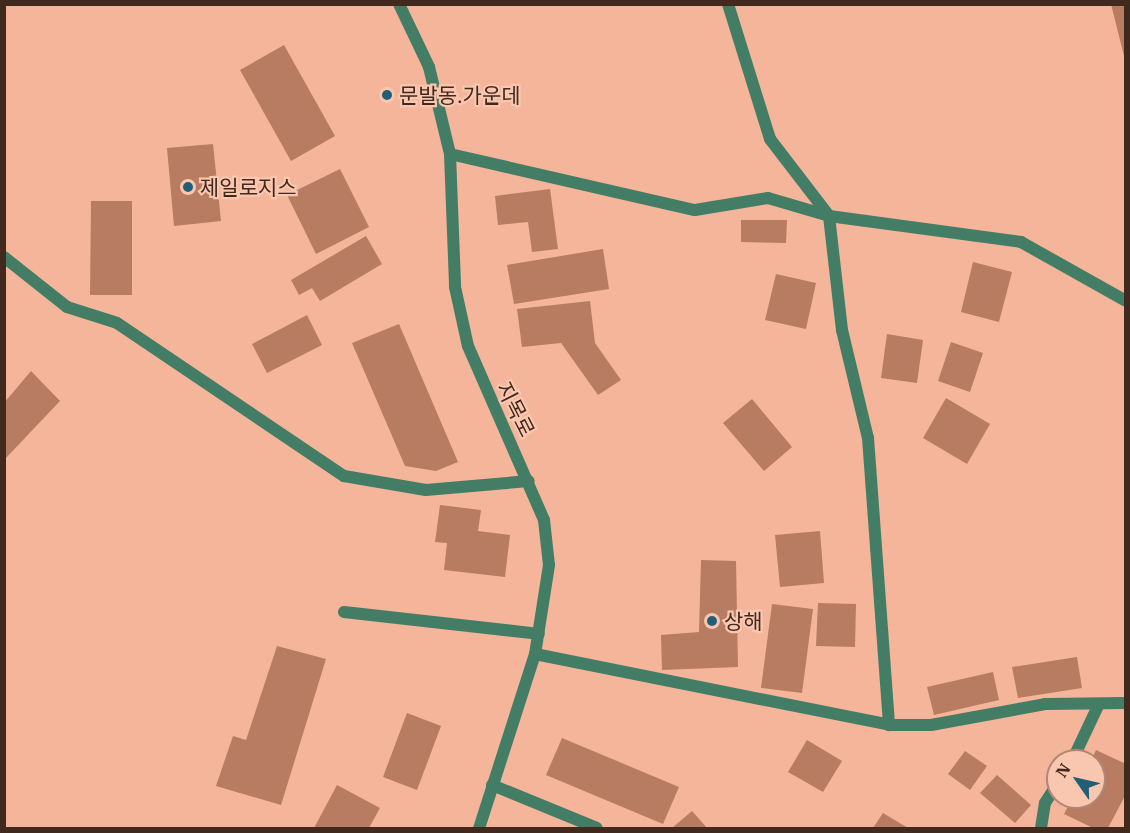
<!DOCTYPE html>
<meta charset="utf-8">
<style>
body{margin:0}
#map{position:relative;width:1130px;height:833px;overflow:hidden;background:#f4b59a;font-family:"IBM Plex Serif","Noto Sans KR",serif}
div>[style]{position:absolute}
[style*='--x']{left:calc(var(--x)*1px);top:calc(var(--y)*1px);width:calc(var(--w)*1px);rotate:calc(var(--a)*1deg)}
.building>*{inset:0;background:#b77c62}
.service>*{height:12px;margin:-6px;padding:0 6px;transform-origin:6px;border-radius:6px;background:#437d65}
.minor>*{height:12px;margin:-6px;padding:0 6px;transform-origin:6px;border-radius:6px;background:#437d65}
.tertiary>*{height:12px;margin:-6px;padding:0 6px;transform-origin:6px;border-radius:6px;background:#437d65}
.dots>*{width:16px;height:16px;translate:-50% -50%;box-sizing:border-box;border:3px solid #f9c6af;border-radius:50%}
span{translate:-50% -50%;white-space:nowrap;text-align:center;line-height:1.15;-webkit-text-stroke:4.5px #f9c6af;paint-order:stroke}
.poi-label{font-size:21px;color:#41291e}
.left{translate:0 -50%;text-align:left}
.street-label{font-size:21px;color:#41291e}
.frame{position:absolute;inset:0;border:6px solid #41291e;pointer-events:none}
.north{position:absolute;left:1046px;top:749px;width:60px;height:60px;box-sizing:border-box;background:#f9c6af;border:2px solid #af8775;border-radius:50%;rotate:304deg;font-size:16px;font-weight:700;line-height:24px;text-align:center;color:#41291e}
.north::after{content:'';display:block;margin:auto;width:21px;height:27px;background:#205f75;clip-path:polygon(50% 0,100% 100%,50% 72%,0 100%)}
</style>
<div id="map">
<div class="building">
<div style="clip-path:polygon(1111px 4px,1126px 4px,1126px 60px,1125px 60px)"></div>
<div style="clip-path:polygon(284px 45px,335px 136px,291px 161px,240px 70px)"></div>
<div style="clip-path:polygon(213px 144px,221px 221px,174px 226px,167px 148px)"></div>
<div style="clip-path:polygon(340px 169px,369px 227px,316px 254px,287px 195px)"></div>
<div style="clip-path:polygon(550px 189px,558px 249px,532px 252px,528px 222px,498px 225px,495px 196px)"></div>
<div style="clip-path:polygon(91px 201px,132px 201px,132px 295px,90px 295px)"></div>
<div style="clip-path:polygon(741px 220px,787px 220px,786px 243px,741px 242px)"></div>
<div style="clip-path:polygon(366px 236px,382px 264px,320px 301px,312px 288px,299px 295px,291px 280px)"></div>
<div style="clip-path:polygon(603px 249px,609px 289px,514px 304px,507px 265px)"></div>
<div style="clip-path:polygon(973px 262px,1012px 272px,999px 322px,961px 312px)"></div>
<div style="clip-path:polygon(776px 274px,816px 283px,806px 329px,765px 320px)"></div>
<div style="clip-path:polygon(590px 301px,595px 343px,621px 380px,598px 395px,561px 343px,522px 347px,517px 309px)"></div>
<div style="clip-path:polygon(307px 315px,322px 345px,267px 373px,252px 344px)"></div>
<div style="clip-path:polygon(399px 324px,458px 462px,436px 471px,405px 466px,352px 343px)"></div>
<div style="clip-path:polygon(887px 334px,923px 340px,917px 383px,881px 378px)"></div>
<div style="clip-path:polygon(951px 342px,983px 353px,970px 392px,938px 381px)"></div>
<div style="clip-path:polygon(31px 371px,60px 401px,4px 460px,4px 403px)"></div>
<div style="clip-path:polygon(946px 398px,990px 424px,967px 464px,923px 438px)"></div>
<div style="clip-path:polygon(752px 399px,792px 447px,764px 471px,723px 423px)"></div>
<div style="clip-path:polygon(440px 505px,481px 510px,478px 531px,510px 535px,505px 577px,444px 570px,447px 543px,435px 542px)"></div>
<div style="clip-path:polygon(820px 531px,824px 583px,780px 587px,775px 535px)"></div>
<div style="clip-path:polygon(701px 560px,736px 561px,738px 667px,662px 670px,661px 635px,699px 632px)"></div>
<div style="clip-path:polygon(818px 603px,856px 604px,855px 647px,816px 646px)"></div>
<div style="clip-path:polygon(772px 604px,813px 609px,802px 693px,761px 688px)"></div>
<div style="clip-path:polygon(277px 646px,326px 659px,281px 805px,216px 786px,233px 736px,246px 740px)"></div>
<div style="clip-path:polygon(1077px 657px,1082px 688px,1018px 698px,1012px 667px)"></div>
<div style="clip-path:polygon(993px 672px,999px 700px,934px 715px,927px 687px)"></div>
<div style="clip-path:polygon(407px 713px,441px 726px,417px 790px,383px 777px)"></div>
<div style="clip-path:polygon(562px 738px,679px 787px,663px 824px,546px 775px)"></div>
<div style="clip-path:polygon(807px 740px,842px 761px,823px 792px,788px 772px)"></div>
<div style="clip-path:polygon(1096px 750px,1126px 764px,1126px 794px,1108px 828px,1093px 828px,1064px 814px,1073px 797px,1094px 797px,1091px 761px)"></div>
<div style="clip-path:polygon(965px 751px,987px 766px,970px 790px,948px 774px)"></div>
<div style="clip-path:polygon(997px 775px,1031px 805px,1015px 823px,980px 793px)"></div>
<div style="clip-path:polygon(337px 785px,380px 808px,369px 828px,314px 828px)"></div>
<div style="clip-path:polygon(692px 811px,707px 828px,672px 828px)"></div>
<div style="clip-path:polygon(883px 813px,908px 828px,873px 828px)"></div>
</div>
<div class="service">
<div style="--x:4;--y:257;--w:80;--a:38.4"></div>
<div style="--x:67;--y:307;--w:52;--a:17.7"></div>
<div style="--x:117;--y:323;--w:274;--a:34"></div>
<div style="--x:344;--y:476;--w:83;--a:9.7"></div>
<div style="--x:426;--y:490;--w:103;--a:-5"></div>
<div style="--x:344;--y:612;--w:196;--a:6.4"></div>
<div style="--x:492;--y:785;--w:113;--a:22.3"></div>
</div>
<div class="minor">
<div style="--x:728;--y:4;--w:141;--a:72.7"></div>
<div style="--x:770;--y:139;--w:97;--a:52.5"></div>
<div style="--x:829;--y:216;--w:115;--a:83.5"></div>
<div style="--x:842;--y:330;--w:111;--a:76.5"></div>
<div style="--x:868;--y:438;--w:288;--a:85.8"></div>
<div style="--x:450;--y:154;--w:251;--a:12.9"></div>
<div style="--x:695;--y:210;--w:74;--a:-9.3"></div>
<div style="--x:768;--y:198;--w:64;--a:16.4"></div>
<div style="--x:829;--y:216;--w:194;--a:7.7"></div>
<div style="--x:1021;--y:242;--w:120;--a:29.3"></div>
<div style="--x:535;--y:654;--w:361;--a:11.3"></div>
<div style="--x:889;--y:725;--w:42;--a:0"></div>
<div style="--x:931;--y:725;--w:116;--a:-10.4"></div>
<div style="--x:1045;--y:704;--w:81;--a:-0.7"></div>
<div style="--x:1072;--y:761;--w:63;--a:-64.7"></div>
<div style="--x:1041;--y:828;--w:25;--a:-81"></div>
<div style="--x:1045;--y:803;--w:24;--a:-57"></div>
</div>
<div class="tertiary">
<div style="--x:399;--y:4;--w:70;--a:64.5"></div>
<div style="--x:429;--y:67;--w:89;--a:76.4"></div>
<div style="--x:450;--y:154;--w:133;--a:87.8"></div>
<div style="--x:455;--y:287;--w:60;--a:77.6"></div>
<div style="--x:468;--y:346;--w:190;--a:66.4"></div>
<div style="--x:544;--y:520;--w:45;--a:83.7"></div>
<div style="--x:549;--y:565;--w:90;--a:98.9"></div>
<div style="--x:535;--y:654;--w:183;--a:107.8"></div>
</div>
<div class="dots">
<div style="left:387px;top:95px;background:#205f75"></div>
<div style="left:188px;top:187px;background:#205f75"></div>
<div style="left:712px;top:621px;background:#205f75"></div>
</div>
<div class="poi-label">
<span class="left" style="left:399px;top:95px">문발동.가운데</span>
<span class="left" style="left:200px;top:187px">제일로지스</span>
<span class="left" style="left:724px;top:621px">상해</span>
</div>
<div class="street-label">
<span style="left:516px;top:409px;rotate:63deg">지목로</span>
</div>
<div class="frame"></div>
<div class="north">N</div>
</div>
